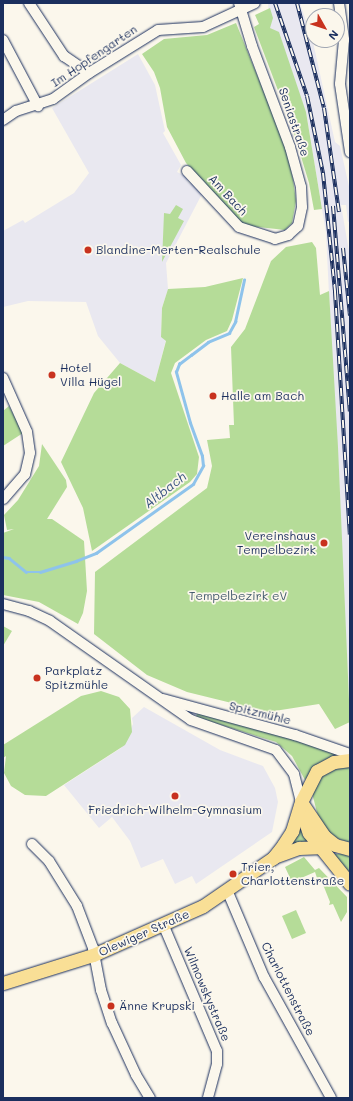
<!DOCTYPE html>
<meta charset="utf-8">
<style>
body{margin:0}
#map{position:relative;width:353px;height:1101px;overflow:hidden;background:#fbf7ec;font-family:Mali,sans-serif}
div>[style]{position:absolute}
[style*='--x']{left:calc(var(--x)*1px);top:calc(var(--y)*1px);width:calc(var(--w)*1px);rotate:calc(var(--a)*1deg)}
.built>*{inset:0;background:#e9e8f0}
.green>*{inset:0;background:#b5dc98}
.stream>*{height:2.5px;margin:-1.25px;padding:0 1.25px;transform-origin:1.25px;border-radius:1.25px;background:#8ec3eb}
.roads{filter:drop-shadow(0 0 1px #1b2f5e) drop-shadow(0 0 1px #1b2f5e)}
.minor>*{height:10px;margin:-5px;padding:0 5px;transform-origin:5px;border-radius:5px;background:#fbf7ec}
.major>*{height:13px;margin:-6.5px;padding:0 6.5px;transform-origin:6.5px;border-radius:6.5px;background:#f9df96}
.rail>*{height:4px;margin-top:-2px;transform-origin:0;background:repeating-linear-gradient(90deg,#fbf7ec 0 8px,#1b2f5e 0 16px);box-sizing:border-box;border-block:1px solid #1b2f5e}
.dots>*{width:11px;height:11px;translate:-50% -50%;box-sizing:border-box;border:2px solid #fbf7ec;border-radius:50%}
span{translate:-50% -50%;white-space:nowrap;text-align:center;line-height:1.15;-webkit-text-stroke:3.5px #fbf7ec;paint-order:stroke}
.street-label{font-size:12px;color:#1b2f5e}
.poi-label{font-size:12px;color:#1b2f5e}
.left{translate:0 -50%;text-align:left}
.right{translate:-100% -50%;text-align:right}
.park-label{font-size:12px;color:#425a6c}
.water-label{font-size:13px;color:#385481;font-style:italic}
.frame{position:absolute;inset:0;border:4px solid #1b2f5e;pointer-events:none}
.north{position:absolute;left:305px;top:8px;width:40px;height:40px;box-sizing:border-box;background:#fbf7ec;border:1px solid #a1a7b3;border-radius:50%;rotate:129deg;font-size:11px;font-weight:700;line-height:16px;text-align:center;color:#1b2f5e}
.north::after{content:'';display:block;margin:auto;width:14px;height:18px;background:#c8321e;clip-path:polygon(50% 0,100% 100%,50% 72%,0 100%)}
</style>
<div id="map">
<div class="built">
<div style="clip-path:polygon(268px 3px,300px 3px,313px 42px,335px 142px,340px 146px,350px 191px,350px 221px,348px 222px,346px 205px,341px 205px,350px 257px,350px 724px,326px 233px,306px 112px,275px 31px,270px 28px)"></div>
<div style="clip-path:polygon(138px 54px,155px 85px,165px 131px,163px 133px,181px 165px,177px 172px,189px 178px,187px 181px,190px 184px,193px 181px,203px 192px,166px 263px,168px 289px,162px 308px,161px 337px,166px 340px,155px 382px,120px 363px,98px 336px,86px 302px,28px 301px,3px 307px,3px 231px,23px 220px,25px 223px,74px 193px,89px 173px,52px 108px)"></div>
<div style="clip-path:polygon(144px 707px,220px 750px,263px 766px,275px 788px,278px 802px,272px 832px,196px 884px,192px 876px,175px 884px,163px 859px,141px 868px,130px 841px,112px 817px,99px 828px,64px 785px,121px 748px,133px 724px,132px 718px)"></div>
</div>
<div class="green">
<div style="clip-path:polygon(270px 8px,273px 18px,270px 28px,279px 32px,306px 112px,322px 209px,314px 210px,309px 183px,293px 130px,254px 27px,259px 24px,255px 15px)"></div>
<div style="clip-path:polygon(236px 23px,285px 144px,293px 179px,296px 201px,292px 223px,285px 230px,242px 225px,186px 163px,167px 127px,160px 88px,154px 72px,142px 54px,164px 39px,207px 35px)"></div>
<div style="clip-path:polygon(176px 205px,183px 209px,178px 218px,184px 221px,162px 262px,164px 213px,170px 214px)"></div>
<div style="clip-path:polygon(312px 242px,316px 248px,320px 295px,329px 291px,338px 447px,350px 722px,335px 729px,319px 704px,268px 712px,187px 692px,147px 675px,94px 634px,95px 572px,207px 488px,212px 466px,207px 440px,230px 438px,229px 425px,234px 425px,231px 347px,245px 329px,271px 261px,286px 247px)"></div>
<div style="clip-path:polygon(243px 278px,232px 320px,227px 331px,206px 340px,175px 363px,171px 373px,199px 457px,197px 474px,190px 482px,92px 551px,83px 508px,61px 462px,94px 393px,120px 363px,155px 382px,166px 341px,161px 337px,162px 308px,168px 289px,205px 287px)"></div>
<div style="clip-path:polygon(9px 406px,23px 433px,3px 446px,3px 411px)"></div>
<div style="clip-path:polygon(42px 444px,66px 480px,67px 487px,47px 519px,52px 519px,84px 541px,87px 591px,83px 613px,78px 624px,39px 602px,3px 595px,3px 533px,14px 529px,7px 530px,4px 515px,18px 500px,39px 466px)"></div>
<div style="clip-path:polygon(3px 626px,12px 631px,3px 646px)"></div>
<div style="clip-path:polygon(101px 691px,119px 697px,130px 709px,132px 732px,125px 745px,46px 796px,25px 795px,11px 786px,4px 773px,6px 756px,3px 758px,3px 745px,81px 696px)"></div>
<div style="clip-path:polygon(197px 713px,264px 730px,337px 754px,317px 765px,305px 780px,292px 756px,276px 742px,196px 717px)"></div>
<div style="clip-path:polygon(350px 765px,350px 843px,333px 837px,319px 820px,313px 797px,313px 790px,324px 771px)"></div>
<div style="clip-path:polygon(298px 822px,308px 841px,290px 844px)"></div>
<div style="clip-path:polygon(333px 854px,344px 854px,350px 857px,350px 873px,347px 873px)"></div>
<div style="clip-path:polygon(304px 857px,315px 870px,319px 868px,347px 897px,347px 912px,341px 922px,333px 904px,329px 905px,330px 902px,320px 877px,317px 878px,315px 872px,292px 882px,285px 867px)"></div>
<div style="clip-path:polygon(296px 910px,306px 933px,292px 939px,282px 916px)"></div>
</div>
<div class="stream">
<div style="--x:3;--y:557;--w:6;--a:9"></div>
<div style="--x:9;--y:558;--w:22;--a:39"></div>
<div style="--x:26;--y:572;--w:14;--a:0"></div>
<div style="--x:40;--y:572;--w:38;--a:-17"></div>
<div style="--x:76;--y:561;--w:22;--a:-22"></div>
<div style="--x:96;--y:553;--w:119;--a:-35.4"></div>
<div style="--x:193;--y:484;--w:21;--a:-61"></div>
<div style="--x:203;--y:466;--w:10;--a:-96"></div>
<div style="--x:202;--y:456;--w:35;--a:-110"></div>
<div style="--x:190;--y:423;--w:53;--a:-105.4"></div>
<div style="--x:176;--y:372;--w:9;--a:-69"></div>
<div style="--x:179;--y:364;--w:15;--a:-37"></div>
<div style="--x:191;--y:355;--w:21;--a:-37"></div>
<div style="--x:208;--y:342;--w:23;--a:-23"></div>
<div style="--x:229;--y:333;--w:13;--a:-61"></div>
<div style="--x:235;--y:322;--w:43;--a:-77.9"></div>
</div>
<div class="roads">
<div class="minor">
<div style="--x:29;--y:3;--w:64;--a:56.6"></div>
<div style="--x:64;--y:56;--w:30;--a:34"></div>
<div style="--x:339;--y:3;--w:37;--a:82"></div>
<div style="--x:344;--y:40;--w:44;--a:95.2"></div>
<div style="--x:340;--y:84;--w:69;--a:81.6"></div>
<div style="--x:3;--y:40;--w:75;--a:62.1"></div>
<div style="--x:3;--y:120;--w:16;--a:-35"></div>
<div style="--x:16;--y:111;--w:39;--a:-18"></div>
<div style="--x:53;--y:99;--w:44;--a:-35.8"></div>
<div style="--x:89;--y:73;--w:81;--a:-31.9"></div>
<div style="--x:158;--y:30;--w:45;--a:-3.8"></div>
<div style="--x:203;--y:27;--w:57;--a:-24.8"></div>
<div style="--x:187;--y:171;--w:76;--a:47.1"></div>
<div style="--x:239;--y:227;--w:38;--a:18"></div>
<div style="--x:275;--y:239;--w:14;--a:-17"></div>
<div style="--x:288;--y:235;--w:13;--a:-42"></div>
<div style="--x:298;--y:226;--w:19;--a:-78"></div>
<div style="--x:302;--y:207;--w:20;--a:-93"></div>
<div style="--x:301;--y:187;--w:41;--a:-105.4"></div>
<div style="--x:290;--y:147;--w:108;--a:-110.6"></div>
<div style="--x:252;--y:46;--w:45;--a:-106.8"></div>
<div style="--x:3;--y:378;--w:59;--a:66"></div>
<div style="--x:27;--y:432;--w:21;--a:82"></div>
<div style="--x:30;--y:453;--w:22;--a:103"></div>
<div style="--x:25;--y:474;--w:33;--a:131"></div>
<div style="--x:3;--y:604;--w:27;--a:15"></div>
<div style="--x:29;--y:611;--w:23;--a:25"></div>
<div style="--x:50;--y:621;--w:172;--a:35.1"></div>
<div style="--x:191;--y:720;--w:90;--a:19.4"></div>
<div style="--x:276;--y:750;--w:30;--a:53"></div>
<div style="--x:294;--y:774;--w:29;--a:76"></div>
<div style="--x:163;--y:699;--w:137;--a:15.3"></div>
<div style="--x:295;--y:735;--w:58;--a:19.1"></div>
<div style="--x:32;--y:844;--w:24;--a:45"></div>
<div style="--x:49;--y:861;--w:53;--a:58.1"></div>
<div style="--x:77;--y:906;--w:45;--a:69.1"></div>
<div style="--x:93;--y:948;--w:43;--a:79.2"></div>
<div style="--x:101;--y:990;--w:35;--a:72"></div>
<div style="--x:112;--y:1023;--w:57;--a:65.2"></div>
<div style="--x:136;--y:1075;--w:27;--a:59"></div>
<div style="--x:227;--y:890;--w:95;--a:67"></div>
<div style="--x:264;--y:977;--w:138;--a:61"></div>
<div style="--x:163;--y:924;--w:138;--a:67"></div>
<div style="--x:217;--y:1051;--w:13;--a:90"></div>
<div style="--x:217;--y:1064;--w:35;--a:105"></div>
</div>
<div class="major">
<div style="--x:301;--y:802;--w:41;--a:55.9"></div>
<div style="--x:324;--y:836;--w:14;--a:39"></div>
<div style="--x:335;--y:845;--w:16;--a:15"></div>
<div style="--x:300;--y:806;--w:28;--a:72"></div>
<div style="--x:309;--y:833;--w:65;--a:51.2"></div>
<div style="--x:274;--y:857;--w:27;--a:-20"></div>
<div style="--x:299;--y:848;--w:26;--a:-2"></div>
<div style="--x:3;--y:983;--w:94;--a:-17.3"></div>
<div style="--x:93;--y:955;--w:120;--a:-24"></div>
<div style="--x:203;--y:906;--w:85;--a:-34.4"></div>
<div style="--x:273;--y:858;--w:16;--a:-52"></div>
<div style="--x:283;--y:845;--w:17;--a:-57"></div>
<div style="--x:292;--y:831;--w:30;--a:-73"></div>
<div style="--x:301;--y:802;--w:35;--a:-63"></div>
<div style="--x:317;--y:771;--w:19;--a:-28"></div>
<div style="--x:334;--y:762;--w:16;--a:-7"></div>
</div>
</div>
<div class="rail">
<div style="--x:275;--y:3;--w:98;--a:71"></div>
<div style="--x:307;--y:96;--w:79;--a:78.3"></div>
<div style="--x:323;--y:173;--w:120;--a:84.2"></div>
<div style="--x:335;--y:292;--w:243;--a:86.5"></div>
<div style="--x:297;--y:3;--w:108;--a:75.6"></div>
<div style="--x:324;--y:108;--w:105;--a:81.8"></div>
<div style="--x:333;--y:206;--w:206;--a:85.3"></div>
<div style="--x:343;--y:248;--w:68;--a:84.1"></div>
</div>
<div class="dots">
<div style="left:88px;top:250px;background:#c8321e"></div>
<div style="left:52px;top:375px;background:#c8321e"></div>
<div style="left:213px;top:396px;background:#c8321e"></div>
<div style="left:324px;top:543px;background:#c8321e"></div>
<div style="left:37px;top:678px;background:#c8321e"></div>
<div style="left:175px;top:796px;background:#c8321e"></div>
<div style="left:233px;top:874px;background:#c8321e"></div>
<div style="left:111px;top:1006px;background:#c8321e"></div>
</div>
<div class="street-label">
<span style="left:94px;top:56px;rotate:-34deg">Im Hopfengarten</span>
<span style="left:294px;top:122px;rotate:71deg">Seniastraße</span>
<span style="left:228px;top:195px;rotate:47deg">Am Bach</span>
<span style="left:260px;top:713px;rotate:14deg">Spitzmühle</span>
<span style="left:144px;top:933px;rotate:-24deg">Olewiger Straße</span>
<span style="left:288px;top:989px;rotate:63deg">Charlottenstraße</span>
<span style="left:207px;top:994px;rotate:67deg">Wilmowskystraße</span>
</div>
<div class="poi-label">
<span class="left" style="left:96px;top:250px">Blandine-Merten-Realschule</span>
<span class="left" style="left:60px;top:375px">Hotel<br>Villa Hügel</span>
<span class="left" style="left:221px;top:396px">Halle am Bach</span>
<span class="right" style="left:316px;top:543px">Vereinshaus<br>Tempelbezirk</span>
<span class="left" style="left:45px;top:678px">Parkplatz<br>Spitzmühle</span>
<span style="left:175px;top:810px">Friedrich-Wilhelm-Gymnasium</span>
<span class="left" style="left:241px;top:874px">Trier,<br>Charlottenstraße</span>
<span class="left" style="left:119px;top:1006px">Änne Krupski</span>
</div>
<div class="park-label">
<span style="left:238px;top:596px">Tempelbezirk eV</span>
</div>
<div class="water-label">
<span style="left:165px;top:490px;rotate:-38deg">Altbach</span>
</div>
<div class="frame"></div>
<div class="north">N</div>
</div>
